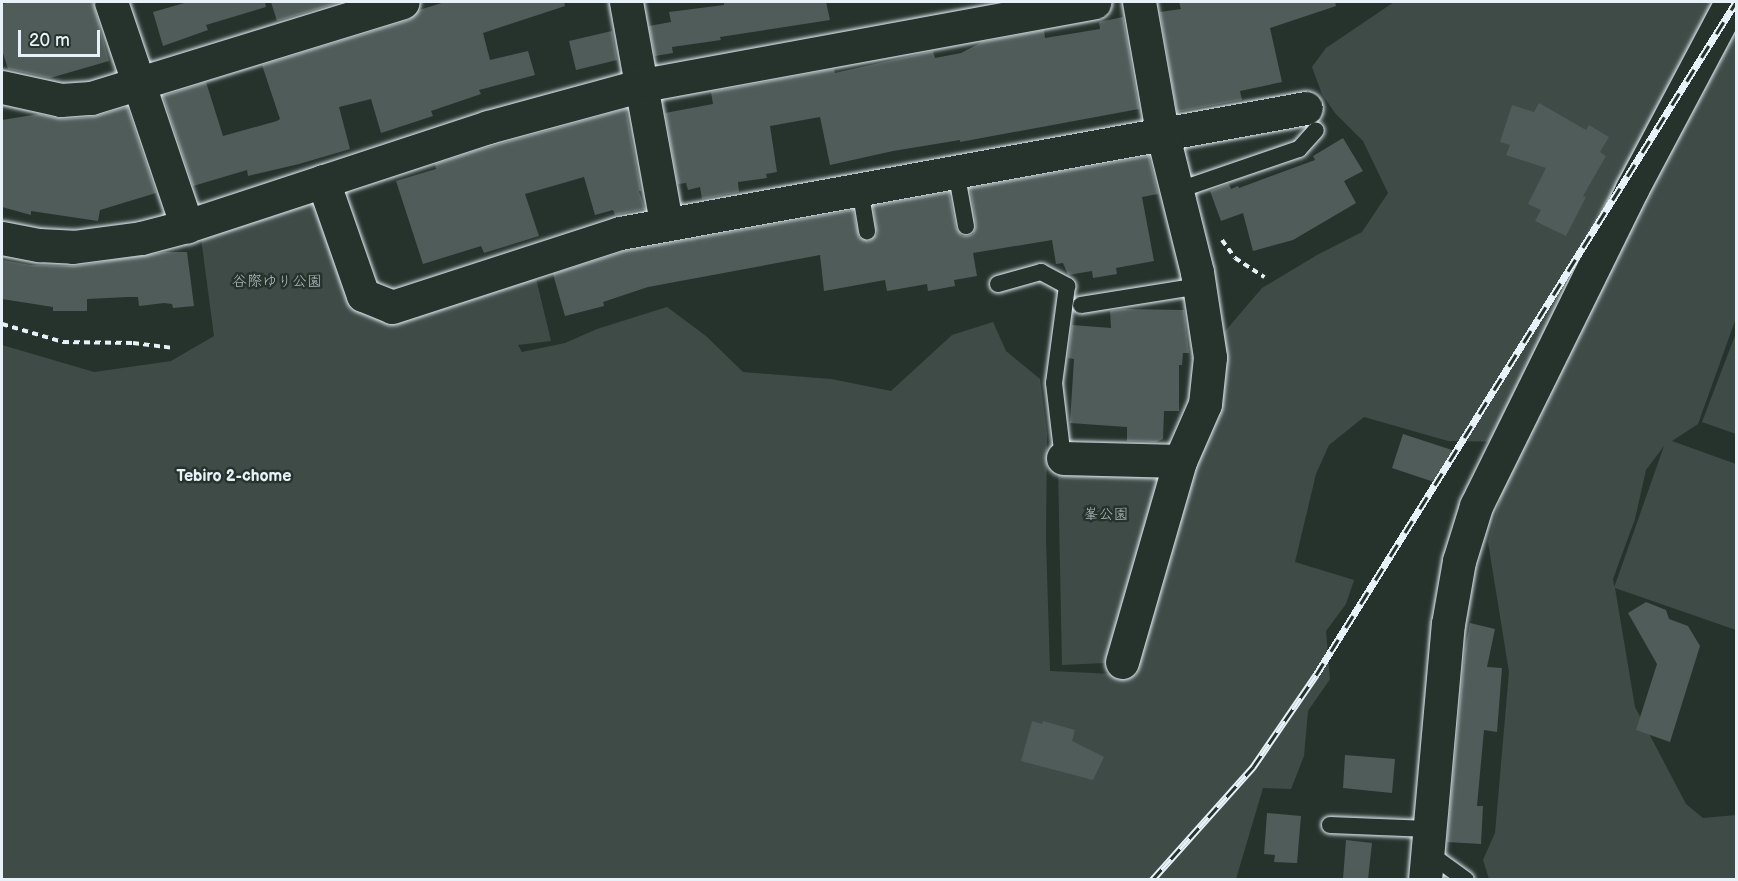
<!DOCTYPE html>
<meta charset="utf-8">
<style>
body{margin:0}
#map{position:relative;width:1738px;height:881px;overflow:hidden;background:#26332d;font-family:"Balsamiq Sans","Klee One",sans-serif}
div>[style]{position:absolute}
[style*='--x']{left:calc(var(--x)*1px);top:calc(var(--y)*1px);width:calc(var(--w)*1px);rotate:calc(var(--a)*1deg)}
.green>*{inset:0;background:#3e4b47}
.building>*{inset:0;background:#505c59}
.path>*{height:4px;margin-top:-2px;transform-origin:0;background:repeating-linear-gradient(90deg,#e8f1f8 0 6px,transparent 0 10.5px)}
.roads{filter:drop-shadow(0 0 2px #e8f1f8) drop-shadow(0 0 2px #e8f1f8)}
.service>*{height:16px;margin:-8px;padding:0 8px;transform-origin:8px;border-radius:8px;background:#26332d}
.minor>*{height:33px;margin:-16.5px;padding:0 16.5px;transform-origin:16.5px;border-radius:16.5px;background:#26332d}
.tertiary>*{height:33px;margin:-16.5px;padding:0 16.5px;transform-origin:16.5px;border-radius:16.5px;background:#26332d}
.rail>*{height:7px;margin-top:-3.5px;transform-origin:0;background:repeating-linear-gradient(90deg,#26332d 0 14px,#e8f1f8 0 28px);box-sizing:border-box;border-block:2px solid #e8f1f8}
span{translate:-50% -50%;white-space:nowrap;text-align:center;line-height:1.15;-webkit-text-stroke:5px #26332d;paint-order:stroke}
.park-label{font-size:15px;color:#b5bfc3}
.neighbourhood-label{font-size:16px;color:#e8f1f8;font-weight:700}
.frame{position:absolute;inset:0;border:3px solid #e8f1f8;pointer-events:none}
.scale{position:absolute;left:18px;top:30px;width:82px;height:27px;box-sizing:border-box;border:3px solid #e8f1f8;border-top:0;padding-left:8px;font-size:18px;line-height:21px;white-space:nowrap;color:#e8f1f8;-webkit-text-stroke:4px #26332d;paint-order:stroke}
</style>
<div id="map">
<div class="green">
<div style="clip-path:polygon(evenodd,1394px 2px,1736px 2px,1736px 318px,1698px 424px,1672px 441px,1736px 464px,1736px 630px,1615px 588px,1635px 707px,1686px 804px,1703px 818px,1736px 815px,1736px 879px,1489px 879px,1483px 860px,1495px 833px,1509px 672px,1488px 542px,1516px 442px,1448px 441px,1364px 417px,1329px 445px,1316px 474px,1295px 562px,1354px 580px,1346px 604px,1326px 631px,1330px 679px,1308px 711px,1304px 756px,1291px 789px,1263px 788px,1236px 879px,2px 879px,2px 345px,94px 372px,171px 361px,214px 336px,201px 238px,319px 197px,354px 303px,534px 270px,551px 341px,518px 345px,522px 352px,565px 343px,597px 329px,667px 307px,706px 336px,743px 372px,831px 379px,891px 391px,952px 335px,993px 322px,1006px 351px,1040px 379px,1047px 433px,1046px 539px,1050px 671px,1136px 675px,1162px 555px,1221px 336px,1262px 288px,1317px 255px,1362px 232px,1388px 193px,1363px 141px,1335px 113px,1322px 94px,1312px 67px,1326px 48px,1394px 2px,1664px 446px,1615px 585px,1614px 586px,1613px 579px,1635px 519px,1646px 470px,1664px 446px)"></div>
<div style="clip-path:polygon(1736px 333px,1736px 434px,1702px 422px)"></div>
<div style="clip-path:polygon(1058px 466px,1161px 469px,1120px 638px,1105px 663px,1062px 665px)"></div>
</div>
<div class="building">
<div style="clip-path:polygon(11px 2px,93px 2px,109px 61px,50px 78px,8px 69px,2px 50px,2px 4px)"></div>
<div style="clip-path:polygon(188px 2px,265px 2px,266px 7px,206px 25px,208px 30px,163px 46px,153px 12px)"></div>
<div style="clip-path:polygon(271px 2px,341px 2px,277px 21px)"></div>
<div style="clip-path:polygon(445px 2px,564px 2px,565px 6px,483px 33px,490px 60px,528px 51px,535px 75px,479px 90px,481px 94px,431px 111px,433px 116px,381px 133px,371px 99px,339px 107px,350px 149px,299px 164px,248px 176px,247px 170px,193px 186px,163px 96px,206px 82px,223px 136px,277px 121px,280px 119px,262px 65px,409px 20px,419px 10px)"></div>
<div style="clip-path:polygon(724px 2px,826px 2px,830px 20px,720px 37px,721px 40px,672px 47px,673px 53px,655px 56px,649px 26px,671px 22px,669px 12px,724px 5px)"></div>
<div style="clip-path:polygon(1179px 2px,1335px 2px,1336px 6px,1270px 28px,1282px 82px,1240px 91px,1242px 100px,1177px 112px,1160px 12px,1181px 9px)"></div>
<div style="clip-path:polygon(1123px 17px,1139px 109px,960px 142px,960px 140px,893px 151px,830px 165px,820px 117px,770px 126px,777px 172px,766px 174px,767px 178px,738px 182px,739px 192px,702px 199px,700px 187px,688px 190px,686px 183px,678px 184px,665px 113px,713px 104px,711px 92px,834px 69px,835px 73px,933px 51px,935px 58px,961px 53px,982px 42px,1044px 30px,1045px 38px,1100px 29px,1099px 22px)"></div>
<div style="clip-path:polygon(612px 31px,617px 60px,576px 70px,569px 41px)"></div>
<div style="clip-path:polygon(1539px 103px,1586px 130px,1589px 125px,1609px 137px,1600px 152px,1606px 156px,1583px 196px,1586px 197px,1566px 236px,1535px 221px,1541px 210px,1528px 204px,1546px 168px,1506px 155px,1510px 145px,1500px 142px,1512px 105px,1534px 112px)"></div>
<div style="clip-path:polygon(127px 107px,156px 193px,100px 210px,98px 221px,31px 211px,31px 215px,2px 207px,2px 120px,39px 114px,62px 119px,92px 117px)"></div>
<div style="clip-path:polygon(626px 109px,641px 191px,639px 191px,645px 209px,615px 215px,613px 210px,595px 215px,584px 177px,525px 194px,539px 236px,484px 253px,481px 246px,423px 264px,396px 181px,436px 169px,435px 164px,481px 149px)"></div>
<div style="clip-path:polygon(1343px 138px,1363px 171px,1344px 181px,1356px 203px,1293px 240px,1253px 251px,1243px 213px,1221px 221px,1210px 191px,1229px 184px,1231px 189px,1238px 186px,1239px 188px,1315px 160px,1313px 156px)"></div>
<div style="clip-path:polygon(1149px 156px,1158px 194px,1142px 197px,1154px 261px,1116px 268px,1117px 274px,1093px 278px,1092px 271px,1068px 275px,1063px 263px,1056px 264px,1052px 240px,973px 253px,977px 276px,954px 280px,955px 286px,928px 291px,927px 284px,887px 291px,885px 280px,824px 291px,820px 255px,648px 287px,603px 302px,604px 306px,565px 316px,553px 274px,625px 251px,853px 210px,859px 237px,869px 241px,877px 234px,873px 206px,949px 192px,956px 228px,962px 236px,968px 236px,973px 234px,976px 225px,970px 188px)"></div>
<div style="clip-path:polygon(165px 252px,187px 252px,194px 306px,173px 308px,172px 304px,164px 303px,139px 306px,138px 297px,127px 297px,87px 299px,87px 311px,53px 311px,53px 307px,2px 299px,2px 260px,31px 265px,75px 266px)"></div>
<div style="clip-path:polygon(1124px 309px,1184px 310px,1189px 353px,1183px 353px,1182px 365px,1179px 365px,1179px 411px,1164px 411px,1163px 439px,1156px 442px,1127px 441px,1127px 427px,1070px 423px,1074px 359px,1068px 358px,1072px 325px,1111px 328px,1110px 311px)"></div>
<div style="clip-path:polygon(1403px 434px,1452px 450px,1440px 484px,1392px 468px)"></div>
<div style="clip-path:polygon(1646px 602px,1666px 610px,1669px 619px,1688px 626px,1700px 646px,1670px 742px,1636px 730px,1657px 664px,1628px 613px)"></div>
<div style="clip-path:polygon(1470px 623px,1495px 629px,1487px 667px,1502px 668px,1497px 732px,1484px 730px,1477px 806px,1483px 806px,1481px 844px,1447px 842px,1465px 649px)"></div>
<div style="clip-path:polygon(1032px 721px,1042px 724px,1043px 721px,1075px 730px,1072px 741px,1104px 757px,1093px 780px,1021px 761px)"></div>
<div style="clip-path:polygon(1345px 755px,1395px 759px,1392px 793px,1343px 788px)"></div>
<div style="clip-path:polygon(1267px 813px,1301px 816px,1297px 863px,1274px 862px,1275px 855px,1264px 854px)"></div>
<div style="clip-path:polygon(1346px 840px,1372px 843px,1368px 879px,1343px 879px)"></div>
</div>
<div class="path">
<div style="--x:1222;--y:240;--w:22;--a:54"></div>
<div style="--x:1235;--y:258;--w:35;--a:33"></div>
<div style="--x:2;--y:324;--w:64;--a:16.4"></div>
<div style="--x:63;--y:342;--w:70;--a:0.8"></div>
<div style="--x:133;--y:343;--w:38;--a:7"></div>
</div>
<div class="roads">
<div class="service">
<div style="--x:956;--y:171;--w:56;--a:79.7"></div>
<div style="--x:860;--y:189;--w:43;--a:80.5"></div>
<div style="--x:1176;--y:191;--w:130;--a:-18.9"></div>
<div style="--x:1299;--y:149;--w:25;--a:-48"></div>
<div style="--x:998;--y:284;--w:45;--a:-15.6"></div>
<div style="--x:1041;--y:272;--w:30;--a:28"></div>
<div style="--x:1067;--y:286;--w:98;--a:97.6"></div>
<div style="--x:1054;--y:383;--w:76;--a:83.2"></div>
<div style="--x:1081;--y:305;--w:120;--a:-9.1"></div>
<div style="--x:1330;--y:825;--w:99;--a:2.3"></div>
<div style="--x:1426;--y:851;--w:49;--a:35.9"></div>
</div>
<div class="minor">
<div style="--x:111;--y:2;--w:237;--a:71.3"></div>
<div style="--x:626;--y:2;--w:225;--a:79.7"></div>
<div style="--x:2;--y:87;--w:60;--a:12.4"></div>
<div style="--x:61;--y:100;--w:30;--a:-4"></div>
<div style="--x:91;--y:98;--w:326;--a:-17.1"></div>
<div style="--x:323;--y:181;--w:121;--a:70.7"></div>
<div style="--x:363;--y:295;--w:31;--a:22"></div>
<div style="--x:392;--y:307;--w:240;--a:-18"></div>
<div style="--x:620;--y:233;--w:697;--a:-10.33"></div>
<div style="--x:2;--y:238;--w:38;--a:11"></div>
<div style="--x:39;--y:245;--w:34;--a:3"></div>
<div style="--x:73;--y:247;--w:69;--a:-7.5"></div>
<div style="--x:141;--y:238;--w:48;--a:-14.6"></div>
<div style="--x:187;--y:226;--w:317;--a:-18.2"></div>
<div style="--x:488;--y:127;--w:161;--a:-15.2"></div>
<div style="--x:643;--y:85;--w:459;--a:-10.4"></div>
<div style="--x:1063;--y:458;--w:117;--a:1.5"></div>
<div style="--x:1122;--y:662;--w:209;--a:-73.9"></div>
<div style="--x:1180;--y:461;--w:62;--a:-66.3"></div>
<div style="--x:1205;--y:404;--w:47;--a:-83.9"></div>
<div style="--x:1210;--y:357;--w:86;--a:-98.7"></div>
<div style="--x:1197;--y:272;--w:144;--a:-104"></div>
<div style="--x:1162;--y:132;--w:132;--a:-100"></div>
</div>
<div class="tertiary">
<div style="--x:1425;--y:880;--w:257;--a:-84.9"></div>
<div style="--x:1448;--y:624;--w:64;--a:-80.1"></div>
<div style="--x:1459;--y:561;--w:58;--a:-72.8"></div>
<div style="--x:1476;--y:506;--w:353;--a:-63.8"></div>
<div style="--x:1632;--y:189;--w:212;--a:-62.1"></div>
</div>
</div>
<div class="rail">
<div style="--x:1152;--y:880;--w:152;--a:-48.2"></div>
<div style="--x:1253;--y:767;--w:112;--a:-55.6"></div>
<div style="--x:1316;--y:675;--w:793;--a:-58.03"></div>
</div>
<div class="park-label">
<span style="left:277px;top:282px">谷際ゆり公園</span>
<span style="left:1106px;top:515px">峯公園</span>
</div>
<div class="neighbourhood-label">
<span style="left:234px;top:477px">Tebiro 2-chome</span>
</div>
<div class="frame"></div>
<div class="scale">20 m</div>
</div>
